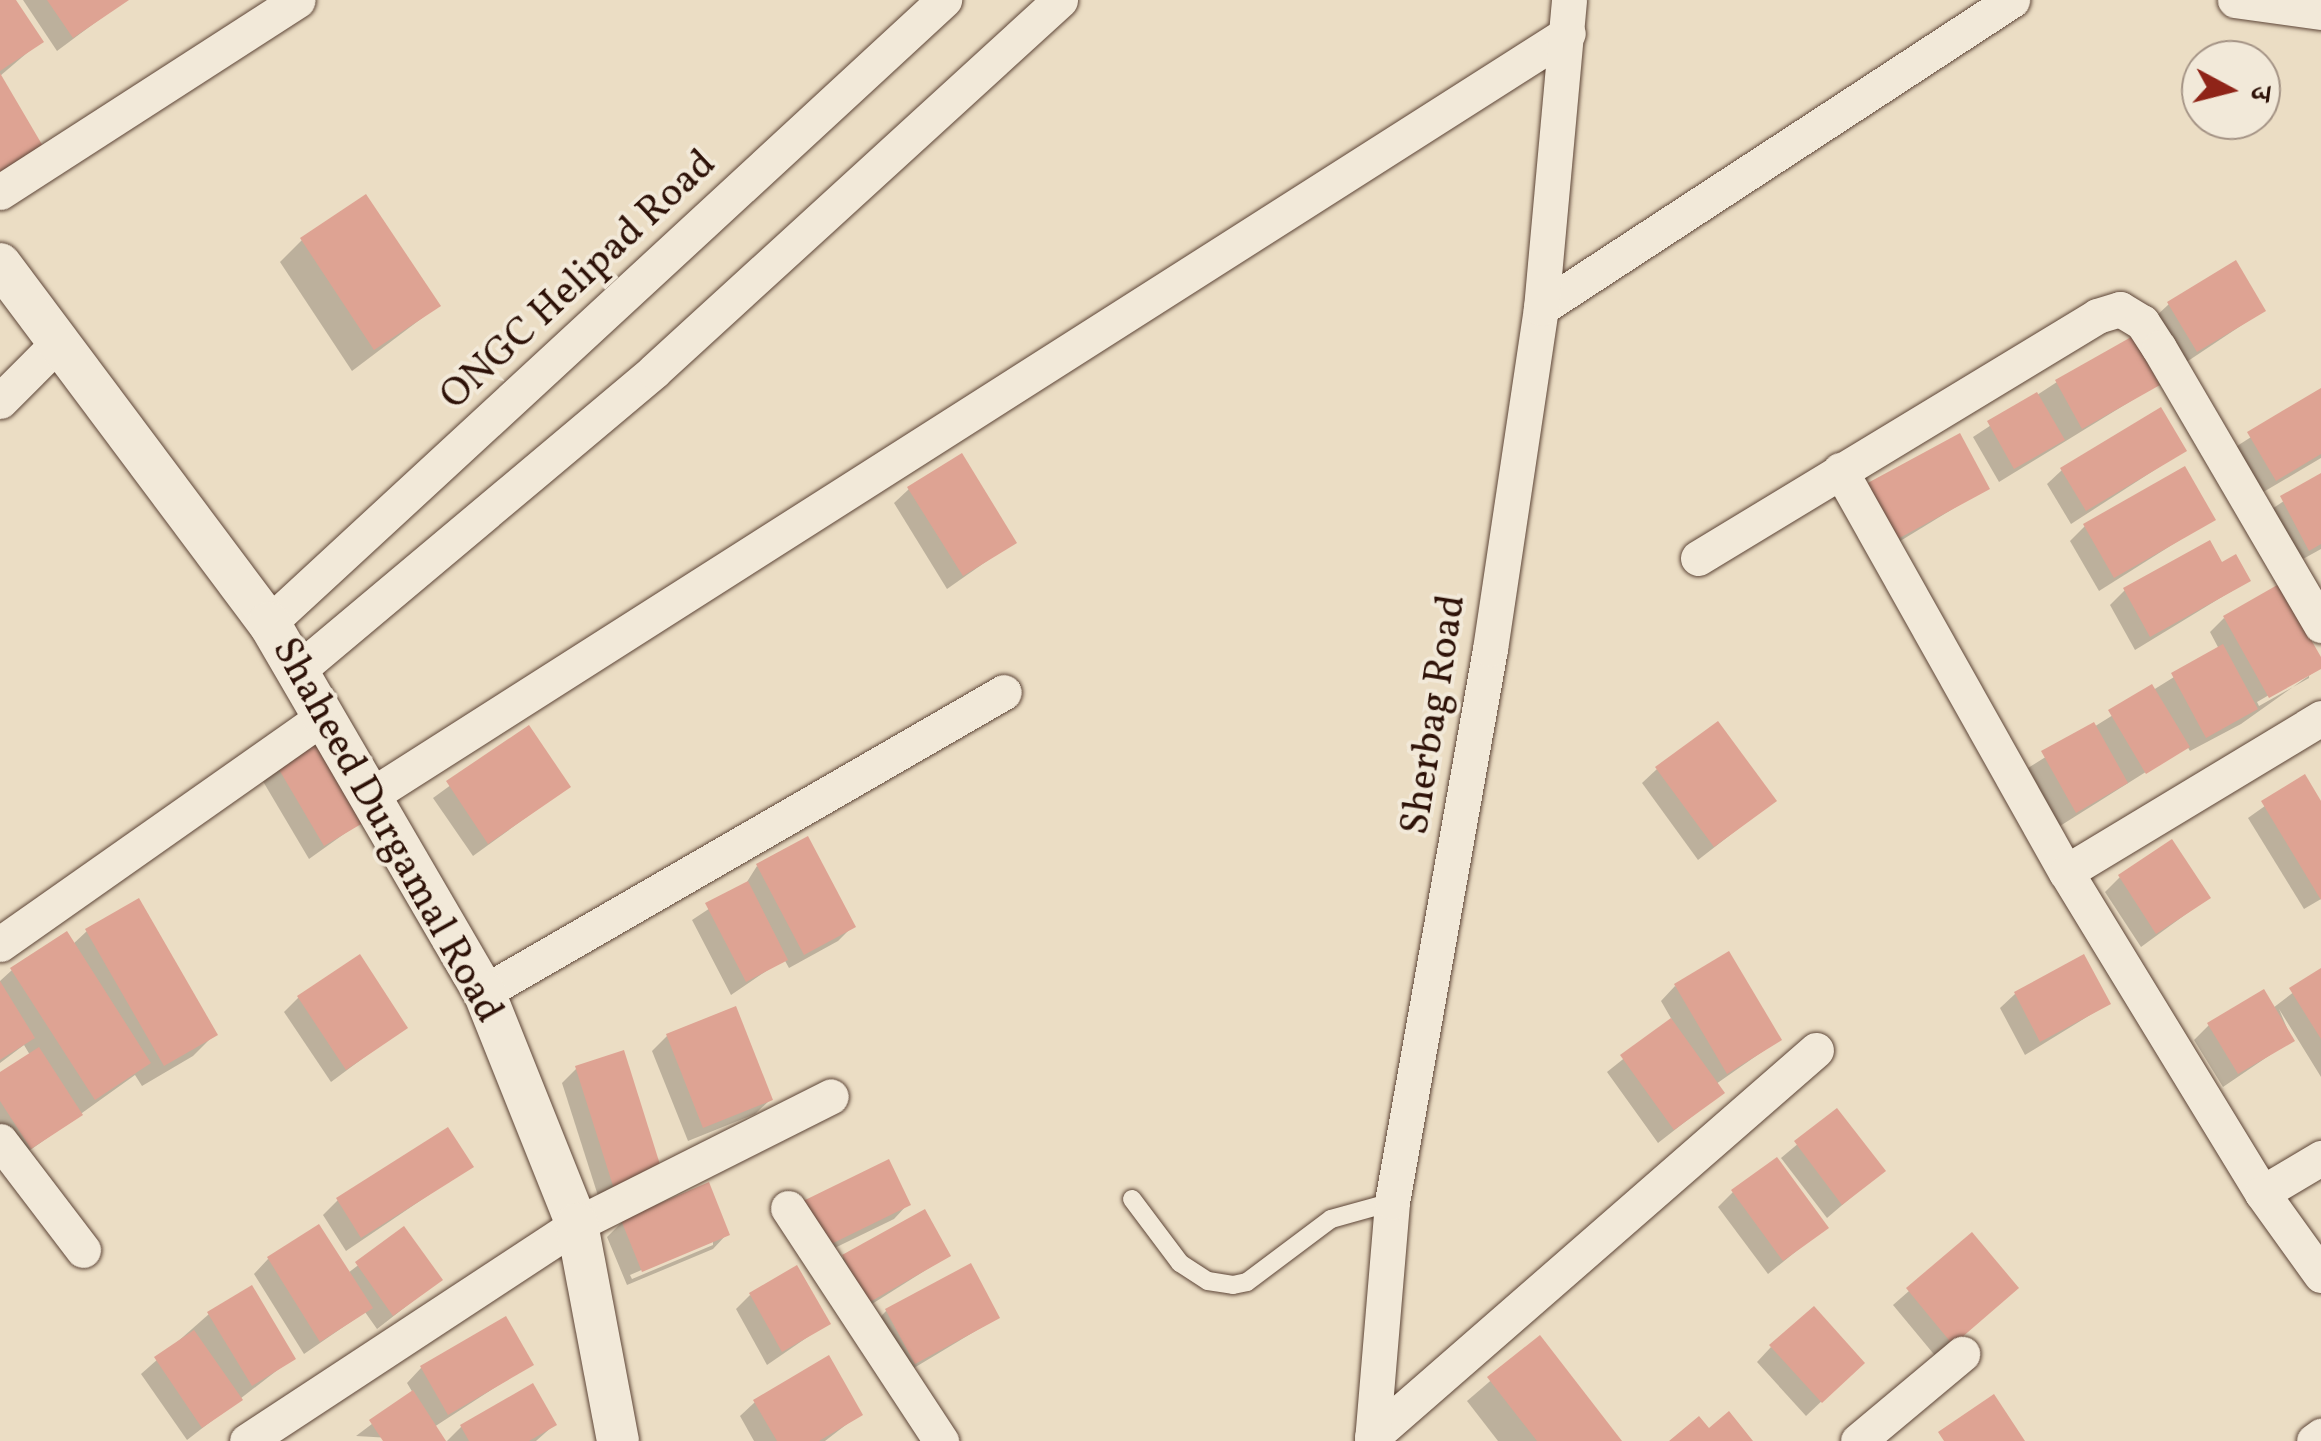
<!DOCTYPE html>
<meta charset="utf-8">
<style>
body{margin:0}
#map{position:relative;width:2321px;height:1441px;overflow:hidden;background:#ebddc4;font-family:Vollkorn,"Noto Serif Devanagari",serif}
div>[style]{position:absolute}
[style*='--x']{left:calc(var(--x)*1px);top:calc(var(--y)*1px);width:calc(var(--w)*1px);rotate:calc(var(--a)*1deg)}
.shadow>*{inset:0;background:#0003}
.building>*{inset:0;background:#dea393}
.roads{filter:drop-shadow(0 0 2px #5d4537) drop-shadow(0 0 2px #5d4537)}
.service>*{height:18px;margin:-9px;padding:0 9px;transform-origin:9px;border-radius:9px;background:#f2e9d9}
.minor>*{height:35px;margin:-17.5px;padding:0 17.5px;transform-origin:17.5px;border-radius:17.5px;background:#f2e9d9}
.tertiary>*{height:42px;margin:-21px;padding:0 21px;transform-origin:21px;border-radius:21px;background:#f2e9d9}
span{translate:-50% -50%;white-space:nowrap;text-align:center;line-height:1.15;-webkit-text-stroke:8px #f2e9d9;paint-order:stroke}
.street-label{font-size:40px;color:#2e1208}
.north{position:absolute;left:2181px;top:40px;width:100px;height:100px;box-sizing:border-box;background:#f2e9d9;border:2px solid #a49385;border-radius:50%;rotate:97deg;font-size:28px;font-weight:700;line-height:40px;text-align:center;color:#2e1208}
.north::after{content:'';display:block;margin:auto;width:35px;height:45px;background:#8f2418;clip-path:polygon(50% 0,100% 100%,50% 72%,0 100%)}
</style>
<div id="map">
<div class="shadow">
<div style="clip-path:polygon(0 0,13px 0,41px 41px,0 76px)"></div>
<div style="clip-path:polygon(23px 0,123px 0,124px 1px,57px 51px)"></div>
<div style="clip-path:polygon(302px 240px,438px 306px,352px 371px,280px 262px)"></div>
<div style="clip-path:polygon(2169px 304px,2263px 311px,2182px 365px,2154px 318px)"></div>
<div style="clip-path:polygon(2057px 382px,2157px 385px,1999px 482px,1973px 437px)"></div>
<div style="clip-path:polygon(2321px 392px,2321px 458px,2260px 494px,2234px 448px)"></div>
<div style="clip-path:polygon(2184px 451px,2071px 524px,2047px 484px,2062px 470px)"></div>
<div style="clip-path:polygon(2321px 476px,2321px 549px,2294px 564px,2266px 513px)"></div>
<div style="clip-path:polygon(1987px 488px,1879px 554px,1851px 502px)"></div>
<div style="clip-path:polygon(909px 489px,1014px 542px,947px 589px,894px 503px)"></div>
<div style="clip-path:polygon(2213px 519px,2099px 591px,2070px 541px,2085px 526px)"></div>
<div style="clip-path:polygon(2248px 581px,2135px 650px,2110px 605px,2125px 590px)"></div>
<div style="clip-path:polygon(evenodd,2224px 618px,2321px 667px,2241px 724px,2190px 751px,2187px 746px,2060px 826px,2028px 768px,2219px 649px,2210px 632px,2224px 618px,2309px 672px,2309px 678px,2259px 706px,2257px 702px,2309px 672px)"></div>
<div style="clip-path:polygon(528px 729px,568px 787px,473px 856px,433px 798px)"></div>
<div style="clip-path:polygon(276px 763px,365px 819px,309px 859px,261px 778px)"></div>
<div style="clip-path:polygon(1657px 769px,1774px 801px,1698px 860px,1642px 783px)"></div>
<div style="clip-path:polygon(2304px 778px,2321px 805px,2321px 899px,2304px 909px,2248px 818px)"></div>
<div style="clip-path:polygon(757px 866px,853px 926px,838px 941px,789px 968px,784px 959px,731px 995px,692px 920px,745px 885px)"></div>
<div style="clip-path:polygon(2120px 877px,2208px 898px,2141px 947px,2105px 892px)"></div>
<div style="clip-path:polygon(87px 931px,215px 1034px,193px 1056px,142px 1086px,135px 1075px,15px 1161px,0 1138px,0 1075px,30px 1055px,24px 1045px,0 1063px,0 981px,12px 970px,72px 945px)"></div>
<div style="clip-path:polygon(2321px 971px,2321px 1077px,2279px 1009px,2292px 1040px,2223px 1087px,2194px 1040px,2209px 1025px,2273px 1008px)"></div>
<div style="clip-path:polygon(1675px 986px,1779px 1040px,1716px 1084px,1722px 1093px,1658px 1143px,1607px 1072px,1672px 1020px,1661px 1001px)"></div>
<div style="clip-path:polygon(2015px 994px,2108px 1004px,2025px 1055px,2000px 1008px)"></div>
<div style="clip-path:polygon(299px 997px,405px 1027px,331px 1082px,284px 1012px)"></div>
<div style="clip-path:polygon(667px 1036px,770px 1100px,755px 1114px,688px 1141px,652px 1051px)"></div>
<div style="clip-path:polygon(577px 1068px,660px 1174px,600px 1202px,562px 1083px)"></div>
<div style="clip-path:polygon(1837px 1111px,1882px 1171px,1827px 1218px,1781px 1158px)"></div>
<div style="clip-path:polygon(888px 1162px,908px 1204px,894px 1219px,806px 1262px)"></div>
<div style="clip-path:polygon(470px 1167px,346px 1251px,323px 1215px,338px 1200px)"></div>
<div style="clip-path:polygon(1733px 1192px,1826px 1227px,1768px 1274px,1718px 1207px)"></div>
<div style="clip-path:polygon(evenodd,622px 1222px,727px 1234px,713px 1249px,627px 1285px,607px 1237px,622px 1222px,713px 1239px,713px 1245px,632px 1279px,630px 1275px,713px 1239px)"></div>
<div style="clip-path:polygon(404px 1230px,440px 1280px,377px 1329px,365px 1312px,304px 1354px,254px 1274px,268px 1259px,348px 1273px)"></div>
<div style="clip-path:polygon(1972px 1236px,2016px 1288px,1937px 1358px,1893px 1305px)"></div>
<div style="clip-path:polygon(948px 1256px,853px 1316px,829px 1272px,844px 1257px)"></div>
<div style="clip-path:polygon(750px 1295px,828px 1323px,767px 1365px,736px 1309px)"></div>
<div style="clip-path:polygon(886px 1311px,997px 1318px,899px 1377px,872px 1326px)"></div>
<div style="clip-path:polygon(209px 1314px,293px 1358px,187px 1440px,141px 1374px)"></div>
<div style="clip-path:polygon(1539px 1339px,1618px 1441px,1498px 1441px,1467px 1401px)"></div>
<div style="clip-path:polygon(1771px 1347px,1847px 1377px,1806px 1416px,1757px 1362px)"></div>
<div style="clip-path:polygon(531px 1364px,434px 1427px,443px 1441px,356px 1436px,413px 1393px,407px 1383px,421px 1368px)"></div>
<div style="clip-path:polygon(755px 1402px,860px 1414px,825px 1441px,754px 1441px,740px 1416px)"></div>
<div style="clip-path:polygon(554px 1425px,536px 1441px,447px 1441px,461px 1427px)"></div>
</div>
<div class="building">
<div style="clip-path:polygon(0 0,16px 0,44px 42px,0 71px)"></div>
<div style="clip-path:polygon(47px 0,129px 0,73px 38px)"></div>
<div style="clip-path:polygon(0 73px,47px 153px,0 182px)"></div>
<div style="clip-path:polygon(366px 194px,441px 306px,374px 350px,300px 238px)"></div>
<div style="clip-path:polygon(2236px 260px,2266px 311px,2197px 352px,2167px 302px)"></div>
<div style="clip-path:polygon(2133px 336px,2160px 385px,2082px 429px,2055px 380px)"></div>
<div style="clip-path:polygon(2321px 388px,2321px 454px,2276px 481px,2247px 432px)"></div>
<div style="clip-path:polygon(2037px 392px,2065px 440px,2014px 469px,1987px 421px)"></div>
<div style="clip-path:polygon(2161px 407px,2187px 451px,2086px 511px,2060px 468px)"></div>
<div style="clip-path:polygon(1960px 433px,1990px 489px,1894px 541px,1864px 485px)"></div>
<div style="clip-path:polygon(962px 453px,1017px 543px,963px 576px,907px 487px)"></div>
<div style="clip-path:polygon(2185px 466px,2216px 520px,2114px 578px,2083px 524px)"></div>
<div style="clip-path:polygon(2321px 473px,2321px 544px,2309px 551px,2280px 496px)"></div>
<div style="clip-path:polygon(2210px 540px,2222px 562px,2236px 554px,2251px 581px,2150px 637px,2123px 588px)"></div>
<div style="clip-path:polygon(2279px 584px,2321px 657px,2321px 669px,2269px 698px,2223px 616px)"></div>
<div style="clip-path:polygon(2223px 644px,2258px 709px,2206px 738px,2171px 673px)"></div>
<div style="clip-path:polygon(2152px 684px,2190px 747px,2146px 774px,2108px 710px)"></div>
<div style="clip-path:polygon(1718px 721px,1777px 801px,1714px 847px,1655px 767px)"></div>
<div style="clip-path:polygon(2094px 722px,2128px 783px,2076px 813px,2041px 751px)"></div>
<div style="clip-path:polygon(529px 725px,571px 787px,488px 844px,446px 781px)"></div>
<div style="clip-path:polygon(318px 731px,368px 820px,324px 846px,274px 761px)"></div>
<div style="clip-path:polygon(2305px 774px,2321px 801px,2321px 900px,2261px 801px)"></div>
<div style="clip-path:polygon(808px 836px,856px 927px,804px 955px,756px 864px)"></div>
<div style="clip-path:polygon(2172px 839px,2211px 898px,2156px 934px,2118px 875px)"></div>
<div style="clip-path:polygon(748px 881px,788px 960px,746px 982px,705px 903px)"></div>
<div style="clip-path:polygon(139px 898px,218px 1035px,164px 1066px,85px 929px)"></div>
<div style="clip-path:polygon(67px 931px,151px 1063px,95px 1100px,10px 968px)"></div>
<div style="clip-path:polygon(1729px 951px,1782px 1040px,1727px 1074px,1674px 984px)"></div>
<div style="clip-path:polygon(360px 954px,408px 1028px,346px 1070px,297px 996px)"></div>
<div style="clip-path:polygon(2084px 954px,2111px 1004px,2040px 1042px,2014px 992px)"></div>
<div style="clip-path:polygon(2321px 968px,2321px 1039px,2289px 988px)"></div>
<div style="clip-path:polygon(0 981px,35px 1038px,0 1060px)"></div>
<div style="clip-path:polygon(2264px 989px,2295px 1041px,2238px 1074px,2207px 1023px)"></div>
<div style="clip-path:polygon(736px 1006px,773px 1100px,703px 1128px,666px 1034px)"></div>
<div style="clip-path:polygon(1671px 1018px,1725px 1093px,1674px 1130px,1620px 1055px)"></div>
<div style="clip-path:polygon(39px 1047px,83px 1115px,31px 1149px,0 1101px,0 1072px)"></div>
<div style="clip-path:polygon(624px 1050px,663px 1174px,614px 1189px,575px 1066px)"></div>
<div style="clip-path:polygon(1837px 1108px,1886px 1171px,1842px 1205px,1794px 1141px)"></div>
<div style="clip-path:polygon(448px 1127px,474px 1167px,361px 1238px,336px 1198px)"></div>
<div style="clip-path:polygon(1777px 1157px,1829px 1228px,1783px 1261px,1731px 1190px)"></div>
<div style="clip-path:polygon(889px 1159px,911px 1205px,821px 1249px,799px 1203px)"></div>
<div style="clip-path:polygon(709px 1182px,730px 1235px,642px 1272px,621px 1220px)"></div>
<div style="clip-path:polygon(925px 1209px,951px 1256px,868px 1303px,842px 1255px)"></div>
<div style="clip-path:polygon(319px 1224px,373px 1308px,320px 1342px,267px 1257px)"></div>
<div style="clip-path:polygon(404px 1226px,443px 1280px,393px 1316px,355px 1262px)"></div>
<div style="clip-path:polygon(1972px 1232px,2019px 1288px,1953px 1345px,1906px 1288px)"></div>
<div style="clip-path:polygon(971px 1263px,1000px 1318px,915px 1364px,885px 1309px)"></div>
<div style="clip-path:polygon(797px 1265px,831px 1324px,782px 1352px,749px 1293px)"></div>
<div style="clip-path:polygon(252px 1285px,296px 1359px,252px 1386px,207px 1312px)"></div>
<div style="clip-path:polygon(1814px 1306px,1865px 1363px,1822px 1403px,1769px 1345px)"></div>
<div style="clip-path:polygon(506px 1316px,534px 1365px,448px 1415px,420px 1366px)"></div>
<div style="clip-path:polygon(194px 1330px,243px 1400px,202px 1428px,154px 1357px)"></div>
<div style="clip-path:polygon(1540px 1335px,1622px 1441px,1537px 1441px,1487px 1377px)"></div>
<div style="clip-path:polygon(829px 1355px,863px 1415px,819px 1441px,777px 1441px,753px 1400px)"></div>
<div style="clip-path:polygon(533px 1383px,557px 1425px,529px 1441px,469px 1441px,460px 1425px)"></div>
<div style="clip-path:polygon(413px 1390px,446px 1441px,383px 1441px,369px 1420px)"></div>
<div style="clip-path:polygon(1994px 1394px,2025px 1441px,1944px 1441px,1938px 1432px)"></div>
<div style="clip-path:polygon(1729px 1411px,1753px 1441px,1669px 1441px,1699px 1416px,1709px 1428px)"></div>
</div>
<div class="roads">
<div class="service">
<div style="--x:1132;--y:1199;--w:80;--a:53.1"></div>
<div style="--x:1180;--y:1263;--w:33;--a:33"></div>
<div style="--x:1208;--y:1281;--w:25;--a:9"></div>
<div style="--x:1233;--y:1285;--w:14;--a:-12"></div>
<div style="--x:1247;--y:1282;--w:105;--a:-36.9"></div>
<div style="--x:1331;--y:1219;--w:63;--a:-15.6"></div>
</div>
<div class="minor">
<div style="--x:2235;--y:0;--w:87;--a:7.9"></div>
<div style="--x:0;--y:192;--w:354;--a:-32.8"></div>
<div style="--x:1541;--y:308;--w:563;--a:-33.18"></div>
<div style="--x:0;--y:401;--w:83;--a:-45"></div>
<div style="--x:1840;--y:470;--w:461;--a:60.7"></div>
<div style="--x:2066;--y:872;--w:376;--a:58.6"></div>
<div style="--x:2262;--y:1193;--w:101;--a:54.3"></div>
<div style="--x:1698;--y:558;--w:467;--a:-31.2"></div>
<div style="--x:2097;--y:316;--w:24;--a:-17"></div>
<div style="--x:2120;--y:309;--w:26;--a:31"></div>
<div style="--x:2142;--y:322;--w:31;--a:57"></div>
<div style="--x:2159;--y:348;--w:321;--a:59.7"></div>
<div style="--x:269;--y:623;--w:919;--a:-42.71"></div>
<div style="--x:297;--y:671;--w:466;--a:-40"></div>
<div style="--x:654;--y:371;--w:550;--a:-42.42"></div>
<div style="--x:370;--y:796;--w:1420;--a:-32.49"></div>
<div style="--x:2066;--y:872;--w:298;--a:-31.1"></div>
<div style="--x:0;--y:944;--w:396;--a:-35.1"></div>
<div style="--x:484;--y:992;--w:600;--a:-29.98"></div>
<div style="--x:0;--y:1141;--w:137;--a:52.7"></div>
<div style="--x:2262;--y:1193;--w:69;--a:-30.7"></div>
<div style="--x:788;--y:1208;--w:279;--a:56.7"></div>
<div style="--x:1372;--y:1437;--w:589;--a:-41.08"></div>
<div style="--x:247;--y:1441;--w:395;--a:-33.3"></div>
<div style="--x:577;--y:1224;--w:284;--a:-26.7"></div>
<div style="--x:1372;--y:1441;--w:240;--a:-85.2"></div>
<div style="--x:1392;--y:1202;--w:562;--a:-79.95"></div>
<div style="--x:1490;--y:649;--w:345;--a:-81.5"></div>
<div style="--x:1541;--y:308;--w:309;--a:-84.8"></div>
<div style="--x:1858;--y:1441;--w:136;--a:-39.9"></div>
<div style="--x:2314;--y:1441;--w:9;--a:-36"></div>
</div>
<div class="tertiary">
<div style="--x:0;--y:264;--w:449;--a:53.2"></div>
<div style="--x:269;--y:623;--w:427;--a:59.8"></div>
<div style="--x:484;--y:992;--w:250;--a:68.2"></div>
<div style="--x:577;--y:1224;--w:221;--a:79.3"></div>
</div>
</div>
<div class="street-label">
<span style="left:579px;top:281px;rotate:-43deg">ONGC Helipad Road</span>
<span style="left:1435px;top:715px;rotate:-81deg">Sherbag Road</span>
<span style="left:386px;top:831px;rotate:61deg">Shaheed Durgamal Road</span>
</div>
<div class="north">उ</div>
</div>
